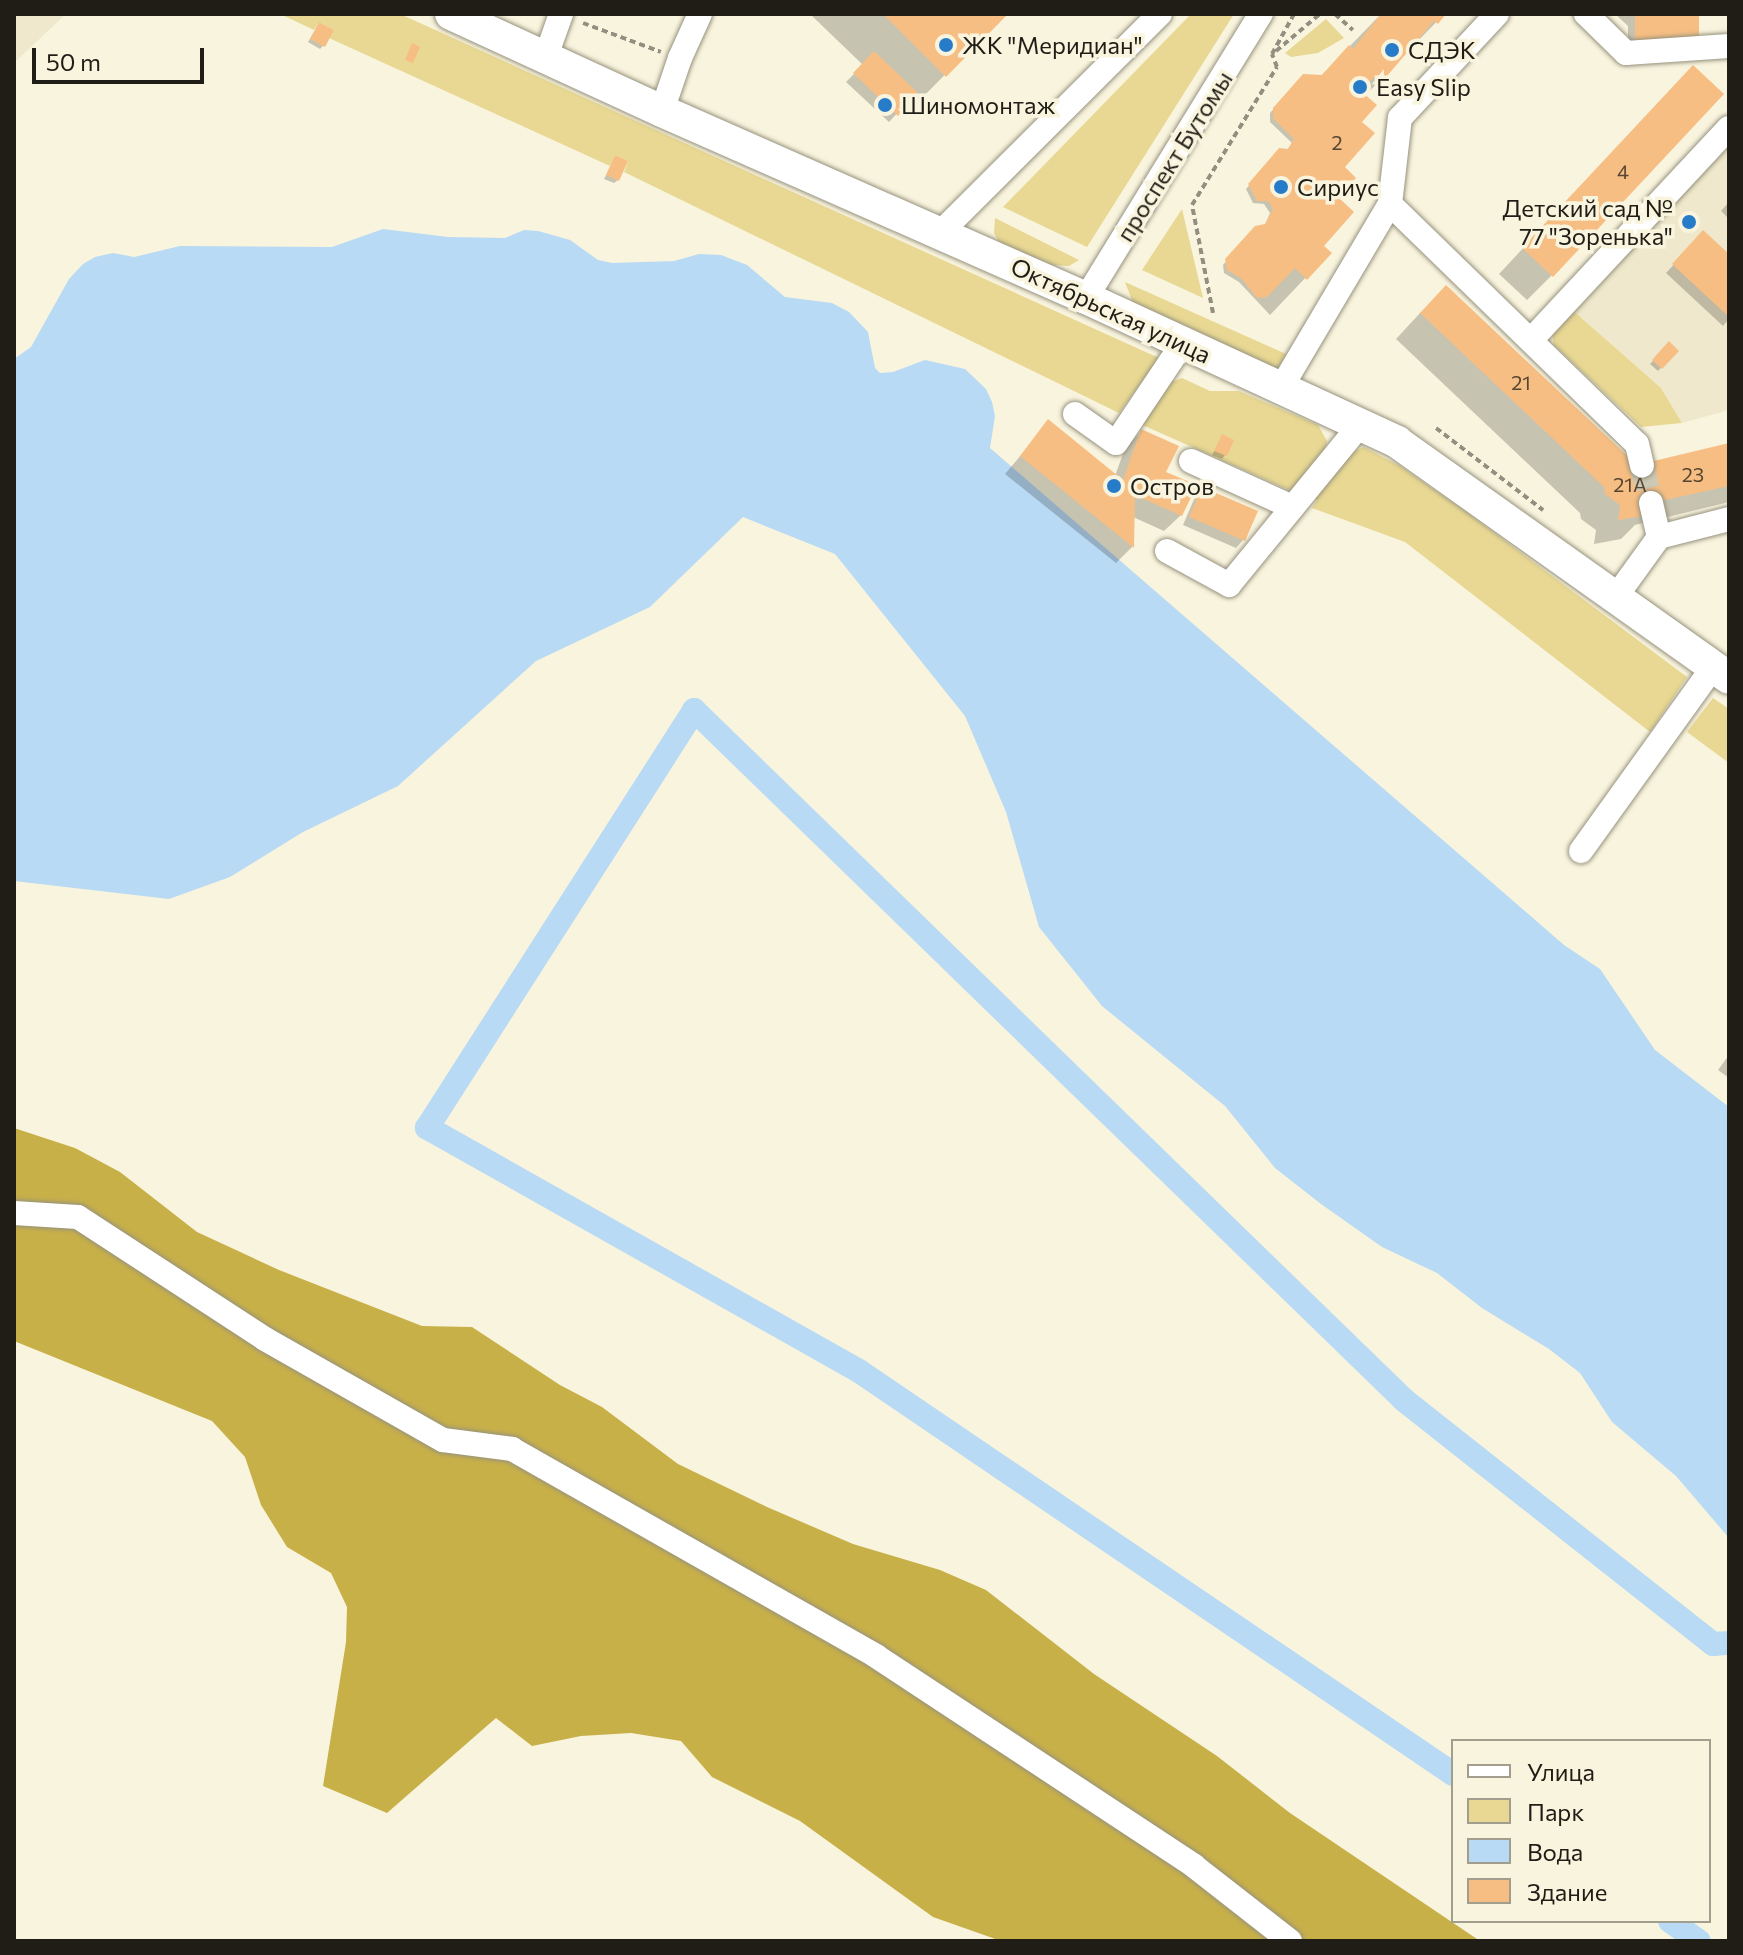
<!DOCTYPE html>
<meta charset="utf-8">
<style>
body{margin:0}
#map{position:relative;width:1743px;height:1955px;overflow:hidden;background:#f9f4de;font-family:Commissioner,sans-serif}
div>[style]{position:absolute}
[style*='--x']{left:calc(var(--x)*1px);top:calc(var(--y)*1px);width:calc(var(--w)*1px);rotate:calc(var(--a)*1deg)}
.built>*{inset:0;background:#efe8cc}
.green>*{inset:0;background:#e8d893}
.forest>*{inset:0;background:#c8b049}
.water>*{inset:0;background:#b9daf4}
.shadow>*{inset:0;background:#0003}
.canal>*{height:24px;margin:-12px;padding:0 12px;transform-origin:12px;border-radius:12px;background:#b9daf4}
.building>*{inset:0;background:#f7be83}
.minor-tunnel>*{height:24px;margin-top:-12px;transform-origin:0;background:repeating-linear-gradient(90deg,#cdc9b6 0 24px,transparent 0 36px)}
.path>*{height:4px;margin-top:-2px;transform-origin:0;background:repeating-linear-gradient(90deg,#938f80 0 6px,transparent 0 10px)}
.roads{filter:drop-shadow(0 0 2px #96927e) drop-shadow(0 0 2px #96927e)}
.minor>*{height:24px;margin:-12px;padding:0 12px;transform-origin:12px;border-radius:12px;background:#fff}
.major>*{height:32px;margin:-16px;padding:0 16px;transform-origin:16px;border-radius:16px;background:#fff}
.dots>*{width:22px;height:22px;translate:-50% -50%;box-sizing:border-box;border:4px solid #f9f4de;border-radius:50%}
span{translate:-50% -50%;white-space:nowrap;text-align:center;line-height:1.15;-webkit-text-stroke:7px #f9f4de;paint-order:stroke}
.number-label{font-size:20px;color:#554531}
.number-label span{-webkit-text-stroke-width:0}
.poi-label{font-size:24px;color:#1f1d16}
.left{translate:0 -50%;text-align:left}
.right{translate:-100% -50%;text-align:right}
.street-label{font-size:24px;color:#1f1d16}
.frame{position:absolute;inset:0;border:16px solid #1f1d16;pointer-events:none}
.legend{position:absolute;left:1451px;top:1739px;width:260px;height:184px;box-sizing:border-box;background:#f9f4de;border:2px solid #a29e8e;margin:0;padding:10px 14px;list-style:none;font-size:24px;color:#1f1d16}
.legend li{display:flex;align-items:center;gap:16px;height:40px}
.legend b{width:40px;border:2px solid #a29e8e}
.scale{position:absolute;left:32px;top:48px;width:172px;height:36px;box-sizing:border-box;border:4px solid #1f1d16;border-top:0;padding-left:10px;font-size:24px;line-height:28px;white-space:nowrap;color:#1f1d16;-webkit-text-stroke:6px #f9f4de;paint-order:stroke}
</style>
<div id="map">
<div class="built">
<div style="clip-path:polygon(14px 14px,66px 14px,14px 63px)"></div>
<div style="clip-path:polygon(1729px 137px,1729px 410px,1682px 423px,1661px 388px,1569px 307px)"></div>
</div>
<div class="green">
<div style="clip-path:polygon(280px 14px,400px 14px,1159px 358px,1119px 413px,624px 172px,628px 161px,615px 155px,610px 166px,329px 38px,334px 30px,319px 22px,314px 30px)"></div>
<div style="clip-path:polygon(1191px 14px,1234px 14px,1087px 247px,1003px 207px)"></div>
<div style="clip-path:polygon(1326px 19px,1344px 38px,1318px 53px,1291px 57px,1285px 53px)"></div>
<div style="clip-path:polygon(1182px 209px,1203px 298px,1142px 270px)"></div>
<div style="clip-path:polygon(995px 218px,1079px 260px,1069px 266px,1052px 265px,1000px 244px,994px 233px)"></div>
<div style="clip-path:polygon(1125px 282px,1286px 354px,1278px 369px,1133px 303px)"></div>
<div style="clip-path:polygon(1569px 307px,1661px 388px,1682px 423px,1641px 427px,1554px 345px,1552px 334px)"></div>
<div style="clip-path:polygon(1182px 378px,1210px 391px,1239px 391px,1318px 425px,1327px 441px,1325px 452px,1291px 491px,1138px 423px,1163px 385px)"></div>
<div style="clip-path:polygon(1364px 447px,1400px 466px,1468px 513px,1687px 677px,1650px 732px,1405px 542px,1312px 508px,1317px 500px,1314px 498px,1350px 453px)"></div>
<div style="clip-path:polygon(1713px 698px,1729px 709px,1729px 763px,1687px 732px)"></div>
</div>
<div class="forest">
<div style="clip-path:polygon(14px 1128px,75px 1148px,120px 1172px,197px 1232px,279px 1270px,422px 1326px,472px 1327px,560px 1385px,602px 1407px,678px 1464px,767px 1507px,853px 1544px,940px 1570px,986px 1590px,1094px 1674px,1217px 1756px,1290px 1813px,1480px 1941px,1001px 1941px,933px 1917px,800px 1821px,712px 1777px,681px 1741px,631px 1733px,581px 1736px,532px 1746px,496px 1718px,387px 1813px,323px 1786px,346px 1642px,347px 1607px,331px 1573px,287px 1547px,261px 1505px,245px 1457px,212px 1421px,14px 1341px)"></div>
</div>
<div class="water">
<div style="clip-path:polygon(383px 229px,448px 237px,505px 238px,524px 230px,538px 231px,570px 240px,598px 260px,612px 263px,674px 261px,699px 254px,721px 255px,747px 265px,785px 297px,832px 303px,849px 312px,868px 332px,875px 368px,880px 373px,893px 372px,925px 360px,965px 369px,986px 389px,992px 402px,995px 416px,990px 448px,1564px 945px,1600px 969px,1655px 1050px,1729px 1107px,1729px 1538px,1676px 1476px,1612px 1422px,1580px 1373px,1549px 1349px,1482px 1308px,1437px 1273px,1382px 1247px,1321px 1204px,1275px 1168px,1225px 1106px,1102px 1006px,1039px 927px,1006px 812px,965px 716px,835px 554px,743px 517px,650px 607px,536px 661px,398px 786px,303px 832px,230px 877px,169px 899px,14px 881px,14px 359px,31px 347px,69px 279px,83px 264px,95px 257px,113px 253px,134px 257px,180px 246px,332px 247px)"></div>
</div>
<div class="shadow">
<div style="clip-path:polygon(810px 14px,1005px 14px,909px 111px,904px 106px,889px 122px,846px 82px,863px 65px)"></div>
<div style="clip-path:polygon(1381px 14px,1444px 14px,1364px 97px,1321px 246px,1329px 253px,1270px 315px,1239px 282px,1224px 273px,1223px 265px,1256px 228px,1264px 227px,1270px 213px,1264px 204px,1253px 203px,1246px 189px,1280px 150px,1287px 150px,1292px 143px,1270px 122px,1270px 113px,1303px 76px,1320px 77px)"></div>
<div style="clip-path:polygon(1615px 14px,1697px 14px,1628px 51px,1628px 26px)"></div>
<div style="clip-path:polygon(319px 24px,323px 46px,320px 49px,308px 42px)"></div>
<div style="clip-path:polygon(1669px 92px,1552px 275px,1527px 300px,1499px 274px)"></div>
<div style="clip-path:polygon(615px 158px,618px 180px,614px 183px,604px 179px)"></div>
<div style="clip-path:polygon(1729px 202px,1729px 219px,1721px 211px)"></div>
<div style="clip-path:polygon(1696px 241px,1729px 257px,1729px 319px,1723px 326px,1666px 273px)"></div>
<div style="clip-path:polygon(1421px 312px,1637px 467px,1729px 444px,1729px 502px,1635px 525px,1621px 539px,1594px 544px,1596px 530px,1581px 519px,1580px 513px,1396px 339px)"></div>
<div style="clip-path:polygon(1669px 344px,1676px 351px,1658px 371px,1650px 364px)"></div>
<div style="clip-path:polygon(1049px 422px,1115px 476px,1125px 448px,1142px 431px,1181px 515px,1164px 531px,1133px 517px,1132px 547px,1116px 563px,1005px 474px)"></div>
<div style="clip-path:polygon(1222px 437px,1225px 455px,1222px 459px,1212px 455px)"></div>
<div style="clip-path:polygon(1203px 489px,1243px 540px,1236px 548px,1183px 525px,1195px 497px)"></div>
<div style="clip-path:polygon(1729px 1055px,1729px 1078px,1718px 1070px)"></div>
</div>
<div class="canal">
<div style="--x:1453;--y:1774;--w:718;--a:-145.85"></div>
<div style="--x:859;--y:1371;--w:496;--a:-150.6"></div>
<div style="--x:427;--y:1128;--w:496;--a:-57.4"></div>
<div style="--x:694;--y:710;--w:990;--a:44.18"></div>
<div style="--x:1404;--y:1400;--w:394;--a:38.3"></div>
<div style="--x:1713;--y:1644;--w:16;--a:-4"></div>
<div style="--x:1670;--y:1921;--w:35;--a:35"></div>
</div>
<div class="building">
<div style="clip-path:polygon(883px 14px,1008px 14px,946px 77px)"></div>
<div style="clip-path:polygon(1381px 14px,1446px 14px,1438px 24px,1434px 21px,1381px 83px,1374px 77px,1361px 91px,1377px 105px,1362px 122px,1375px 133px,1345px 167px,1356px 178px,1338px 197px,1354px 212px,1324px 246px,1332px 253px,1307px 280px,1295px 268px,1267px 297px,1257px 298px,1242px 279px,1227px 270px,1225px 259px,1255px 226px,1265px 224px,1273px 209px,1268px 201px,1257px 201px,1248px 184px,1279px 148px,1288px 149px,1294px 139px,1273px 118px,1273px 108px,1303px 74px,1322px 75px,1349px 45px,1353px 49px)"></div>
<div style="clip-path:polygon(1632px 14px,1699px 14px,1699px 39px,1635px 44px,1635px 17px)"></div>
<div style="clip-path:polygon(319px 22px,334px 30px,325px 47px,310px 39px)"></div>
<div style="clip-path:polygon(412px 43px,420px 47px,413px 63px,405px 60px)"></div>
<div style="clip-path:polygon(874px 51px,919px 94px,898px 116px,853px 73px)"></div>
<div style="clip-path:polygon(1693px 65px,1724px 94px,1553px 277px,1522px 248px)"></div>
<div style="clip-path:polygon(615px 155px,628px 161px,619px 181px,606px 175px)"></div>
<div style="clip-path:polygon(1703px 230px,1729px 254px,1729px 317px,1672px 264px)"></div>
<div style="clip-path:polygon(1446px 285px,1637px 465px,1729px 443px,1729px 486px,1651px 503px,1648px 515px,1618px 520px,1620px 505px,1605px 494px,1604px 487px,1420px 313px)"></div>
<div style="clip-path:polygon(1669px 341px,1679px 351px,1662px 369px,1652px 360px)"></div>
<div style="clip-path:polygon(1048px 419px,1123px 480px,1141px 429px,1179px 446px,1166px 472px,1197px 485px,1182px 516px,1135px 495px,1134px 548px,1020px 456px)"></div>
<div style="clip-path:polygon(1222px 434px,1234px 440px,1227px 456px,1214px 451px)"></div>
<div style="clip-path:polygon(1202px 487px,1258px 511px,1245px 541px,1189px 517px)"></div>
</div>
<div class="minor-tunnel">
<div style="--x:1642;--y:465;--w:39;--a:77"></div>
</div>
<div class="path">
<div style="--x:1335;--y:14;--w:24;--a:42"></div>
<div style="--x:583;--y:23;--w:83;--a:20.4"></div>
<div style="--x:1276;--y:51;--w:57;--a:-40.1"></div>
<div style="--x:1213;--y:313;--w:110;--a:-101"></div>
<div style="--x:1192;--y:205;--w:162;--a:-58.4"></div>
<div style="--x:1277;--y:67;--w:14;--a:-111"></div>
<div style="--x:1272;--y:54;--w:46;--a:-61.2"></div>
<div style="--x:1436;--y:428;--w:135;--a:37.5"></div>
</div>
<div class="roads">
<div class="minor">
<div style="--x:1586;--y:14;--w:56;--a:44.3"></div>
<div style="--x:1626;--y:53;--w:103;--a:-3.9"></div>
<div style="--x:546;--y:56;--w:45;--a:-70.3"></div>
<div style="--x:662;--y:111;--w:56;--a:-71.2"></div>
<div style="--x:680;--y:58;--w:48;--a:-65.6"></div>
<div style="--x:1390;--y:204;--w:344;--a:44.2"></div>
<div style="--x:1637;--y:444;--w:22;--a:77"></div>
<div style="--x:941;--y:232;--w:309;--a:-44.9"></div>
<div style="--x:1086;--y:298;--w:334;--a:-58.4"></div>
<div style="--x:1531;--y:340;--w:290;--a:-47"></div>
<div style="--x:1281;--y:388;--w:214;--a:-59.4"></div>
<div style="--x:1390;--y:204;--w:87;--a:-83.4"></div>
<div style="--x:1400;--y:118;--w:142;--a:-47"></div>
<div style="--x:1075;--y:414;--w:50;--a:35.3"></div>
<div style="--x:1116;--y:443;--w:120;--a:-56.2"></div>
<div style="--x:1191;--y:461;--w:111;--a:24.5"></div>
<div style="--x:1651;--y:503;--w:35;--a:77"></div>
<div style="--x:1167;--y:551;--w:71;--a:28.7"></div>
<div style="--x:1229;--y:585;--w:205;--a:-50.7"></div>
<div style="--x:1615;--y:598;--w:75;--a:-54.2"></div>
<div style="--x:1659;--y:537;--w:72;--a:-14.4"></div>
<div style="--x:1581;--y:851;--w:228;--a:-54.3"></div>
<div style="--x:14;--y:1213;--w:64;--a:3.6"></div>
<div style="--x:78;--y:1217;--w:223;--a:33.1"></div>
<div style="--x:265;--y:1339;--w:205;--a:29.6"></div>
<div style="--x:443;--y:1440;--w:70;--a:7.4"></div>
<div style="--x:512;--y:1449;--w:419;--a:29.6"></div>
<div style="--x:876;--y:1656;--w:381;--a:33.4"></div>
<div style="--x:1194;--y:1866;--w:122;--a:38"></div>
</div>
<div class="major">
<div style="--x:451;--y:14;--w:232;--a:24.7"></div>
<div style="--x:662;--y:111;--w:463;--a:23.8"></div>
<div style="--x:1086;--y:298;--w:343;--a:24.8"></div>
<div style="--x:1397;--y:442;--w:407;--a:35.4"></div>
</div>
</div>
<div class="dots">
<div style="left:946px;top:45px;background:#277cca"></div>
<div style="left:1392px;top:50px;background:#277cca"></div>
<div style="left:1360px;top:87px;background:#277cca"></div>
<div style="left:885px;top:105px;background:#277cca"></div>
<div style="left:1281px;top:187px;background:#277cca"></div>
<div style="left:1689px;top:222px;background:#277cca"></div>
<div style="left:1114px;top:486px;background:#277cca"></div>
</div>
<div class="number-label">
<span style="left:1337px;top:142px">2</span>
<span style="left:1623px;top:171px">4</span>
<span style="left:1521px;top:382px">21</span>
<span style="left:1693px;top:474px">23</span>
<span style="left:1630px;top:484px">21А</span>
</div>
<div class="poi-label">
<span class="left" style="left:962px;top:45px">ЖК "Меридиан"</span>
<span class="left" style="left:1408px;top:50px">СДЭК</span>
<span class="left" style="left:1376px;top:87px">Easy Slip</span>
<span class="left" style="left:901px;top:105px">Шиномонтаж</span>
<span class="left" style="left:1297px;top:187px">Сириус</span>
<span class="right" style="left:1673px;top:222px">Детский сад №<br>77 "Зоренька"</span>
<span class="left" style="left:1130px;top:486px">Остров</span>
</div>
<div class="street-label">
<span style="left:1174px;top:156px;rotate:-58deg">проспект Бутомы</span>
<span style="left:1111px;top:310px;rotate:25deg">Октябрьская улица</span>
</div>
<div class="frame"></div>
<ul class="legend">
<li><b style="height:10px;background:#fff"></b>Улица</li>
<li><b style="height:22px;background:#e8d893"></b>Парк</li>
<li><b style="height:22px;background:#b9daf4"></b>Вода</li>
<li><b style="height:22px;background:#f7be83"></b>Здание</li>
</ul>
<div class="scale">50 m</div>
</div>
